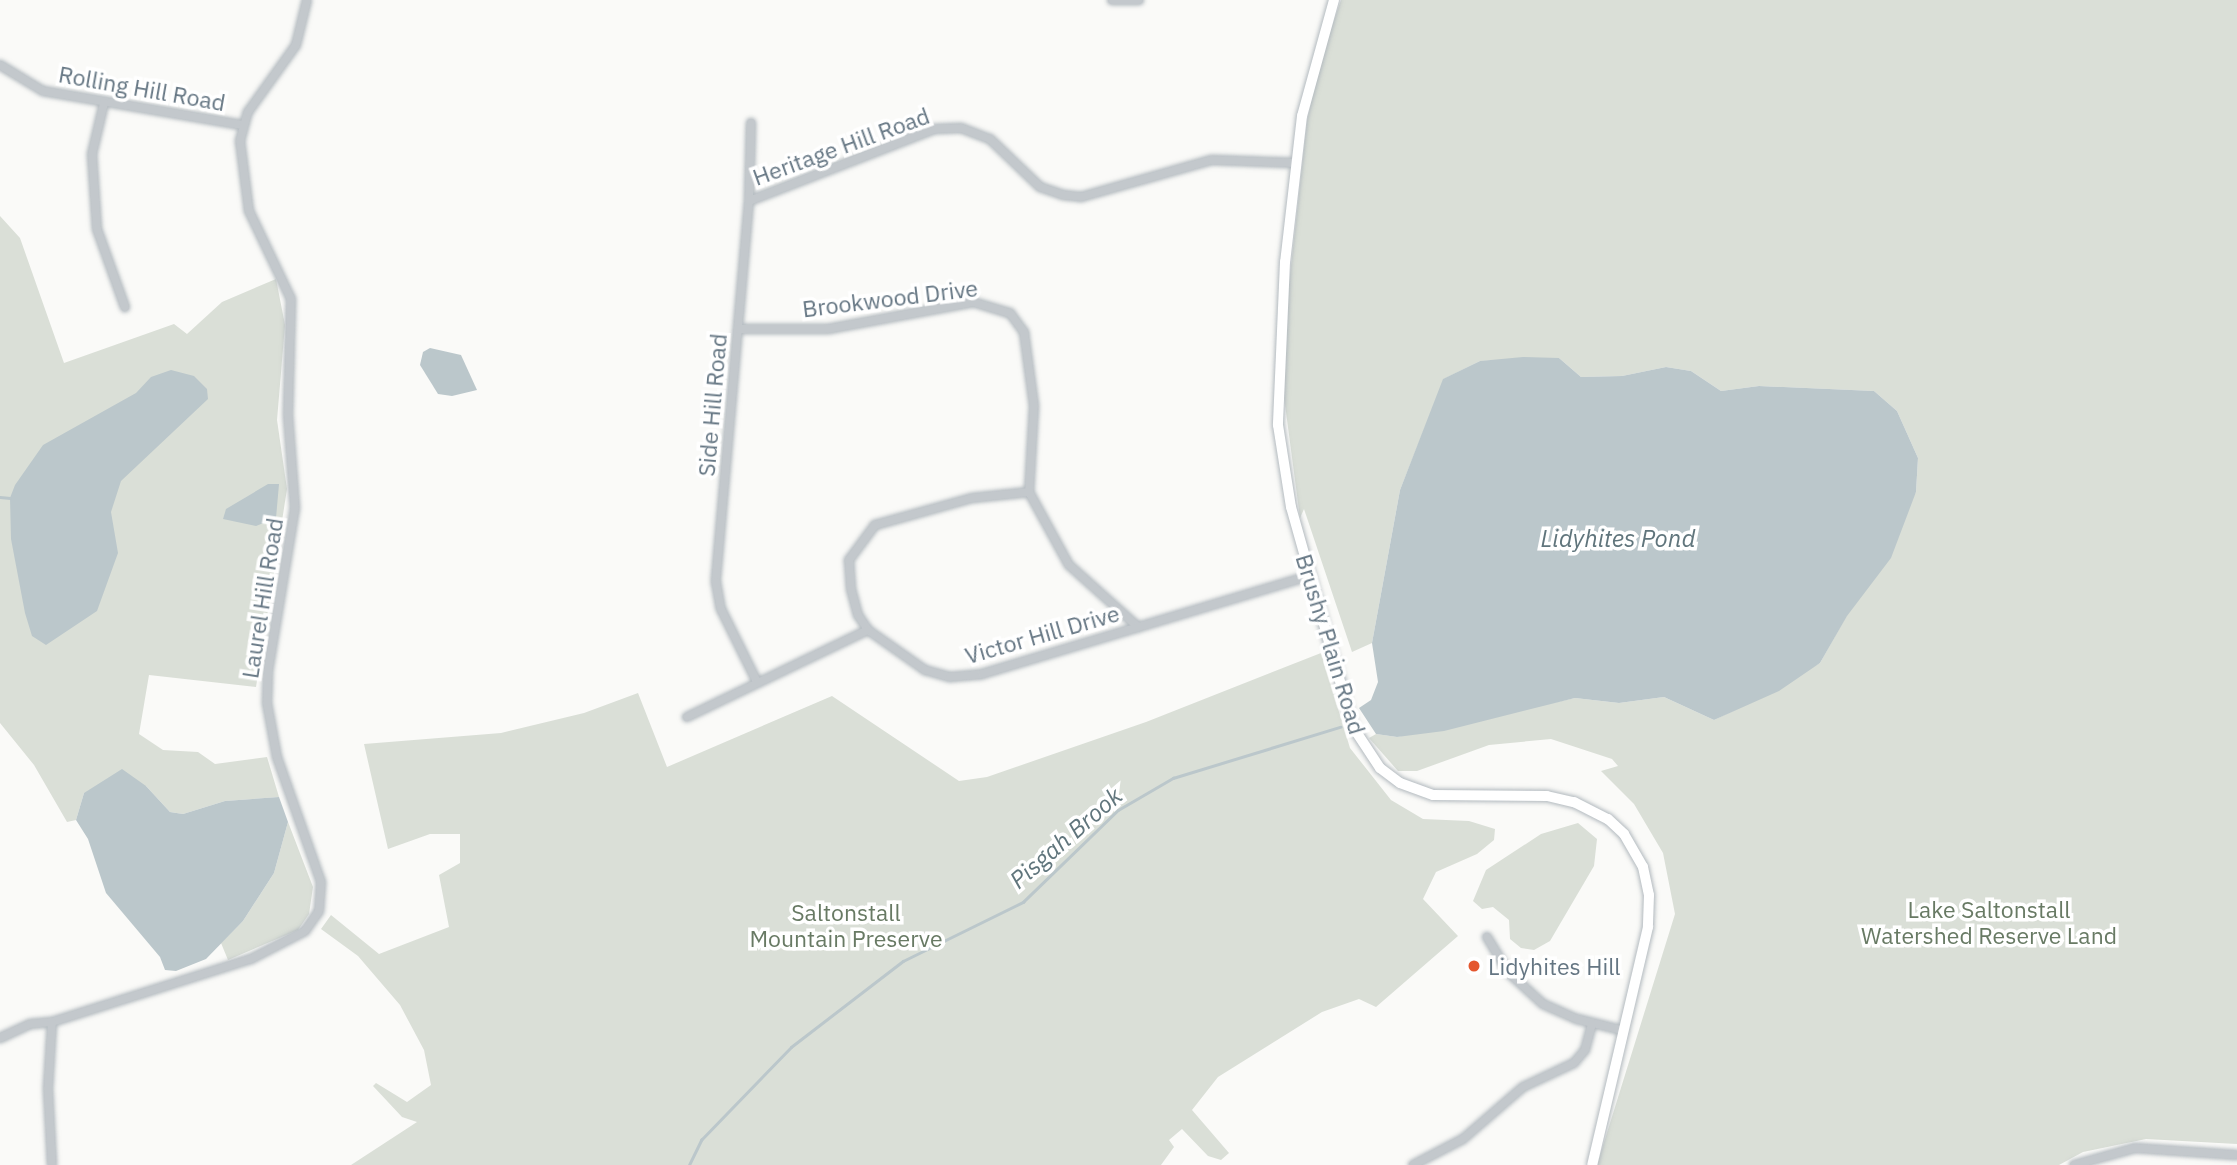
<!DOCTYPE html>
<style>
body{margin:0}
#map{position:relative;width:2237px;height:1165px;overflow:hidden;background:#fafaf8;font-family:"IBM Plex Sans",sans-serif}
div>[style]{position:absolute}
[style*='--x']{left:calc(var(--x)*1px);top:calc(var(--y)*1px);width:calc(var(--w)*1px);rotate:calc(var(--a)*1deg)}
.green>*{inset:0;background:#dadfd7}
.water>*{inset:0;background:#bbc7cb}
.stream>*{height:2.5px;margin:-1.25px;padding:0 1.25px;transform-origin:1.25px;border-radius:1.25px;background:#bbc7cb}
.roads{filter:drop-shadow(0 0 2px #b3babf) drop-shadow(0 0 2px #b3babf)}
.street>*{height:8px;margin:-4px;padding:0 4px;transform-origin:4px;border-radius:4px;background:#c3c8cc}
.secondary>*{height:10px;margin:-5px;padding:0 5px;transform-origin:5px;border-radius:5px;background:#fff}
.dots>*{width:19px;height:19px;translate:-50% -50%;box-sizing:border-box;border:4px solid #fff;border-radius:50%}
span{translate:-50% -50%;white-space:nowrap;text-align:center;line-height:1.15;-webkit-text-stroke:7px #fff;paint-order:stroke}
.street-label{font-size:23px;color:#657683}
.park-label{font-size:23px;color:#687a64}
.poi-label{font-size:23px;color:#657683}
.left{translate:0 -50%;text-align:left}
.water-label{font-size:24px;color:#60757c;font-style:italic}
</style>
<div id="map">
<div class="green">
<div style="clip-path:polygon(1341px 0,2237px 0,2237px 1144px,2146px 1139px,2083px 1152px,2059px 1165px,1597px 1165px,1675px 914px,1663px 853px,1634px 804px,1601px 771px,1618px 766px,1612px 759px,1551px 739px,1489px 745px,1417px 771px,1398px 771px,1369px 738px,1376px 734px,1397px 737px,1575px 698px,1619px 703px,1664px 697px,1714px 720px,1741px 707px,1820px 663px,1916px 492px,1918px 458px,1897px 411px,1874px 391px,1759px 386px,1721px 391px,1691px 371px,1666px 367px,1622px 376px,1581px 377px,1559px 358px,1480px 361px,1444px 379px,1400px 490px,1372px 643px,1352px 652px,1304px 509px,1300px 518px,1284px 397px,1289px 284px,1307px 121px,1320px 61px)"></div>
<div style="clip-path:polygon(0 216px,20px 238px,64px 363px,174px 324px,187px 334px,222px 302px,276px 279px,285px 325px,277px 420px,287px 489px,256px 687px,149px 675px,139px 734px,163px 750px,198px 752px,215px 764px,267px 757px,279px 797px,225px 801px,183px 814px,170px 812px,146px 786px,84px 793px,76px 820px,67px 822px,34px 765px,0 723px)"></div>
<div style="clip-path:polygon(1321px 653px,1350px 748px,1391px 800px,1423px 819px,1469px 821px,1495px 829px,1494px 840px,1477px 854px,1436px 872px,1423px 899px,1458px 936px,1376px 1007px,1359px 999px,1322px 1012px,1218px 1077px,1192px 1110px,1229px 1153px,1221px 1160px,1208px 1156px,1182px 1129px,1169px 1140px,1174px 1147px,1161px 1165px,351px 1165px,417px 1122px,402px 1117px,373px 1086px,376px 1083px,407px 1102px,431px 1085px,424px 1050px,400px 1005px,358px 956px,321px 929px,331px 915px,379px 954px,449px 927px,439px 875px,460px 863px,460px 834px,430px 834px,388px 849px,364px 744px,501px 733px,584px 713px,638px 693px,667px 767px,832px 696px,959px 781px,987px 777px,1146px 722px)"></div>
<div style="clip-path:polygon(288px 822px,313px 887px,309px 914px,298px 930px,228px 960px,221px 943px,243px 921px,274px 873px)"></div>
<div style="clip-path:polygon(1578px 823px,1597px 839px,1594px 866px,1550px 941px,1534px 950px,1521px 948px,1510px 939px,1509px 920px,1493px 907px,1482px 909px,1473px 901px,1486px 870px,1541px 834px)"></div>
</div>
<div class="water">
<div style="clip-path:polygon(430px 348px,461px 355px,477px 390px,452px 396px,438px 394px,420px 365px,423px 352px)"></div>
<div style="clip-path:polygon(1523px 357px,1559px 358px,1581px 377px,1622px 376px,1666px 367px,1691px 371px,1721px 391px,1759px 386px,1874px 391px,1897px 411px,1918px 458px,1916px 492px,1891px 558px,1847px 616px,1820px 663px,1779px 691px,1714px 720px,1664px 697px,1619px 703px,1575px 698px,1444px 731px,1397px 737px,1376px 734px,1359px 708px,1371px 700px,1378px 682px,1372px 643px,1400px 490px,1443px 379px,1480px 361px)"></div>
<div style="clip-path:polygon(171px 370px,194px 376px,207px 389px,208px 399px,121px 481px,111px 512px,118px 553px,97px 611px,46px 645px,32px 636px,25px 613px,11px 539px,10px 498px,15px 485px,43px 445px,136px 393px,151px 377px)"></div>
<div style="clip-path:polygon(268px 484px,279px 484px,276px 518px,256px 526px,223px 519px,226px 509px)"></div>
<div style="clip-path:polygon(122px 769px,146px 786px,170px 812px,183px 814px,225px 801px,279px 797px,288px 822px,274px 873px,243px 921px,206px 959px,176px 971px,165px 970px,160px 957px,106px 893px,88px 839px,76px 820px,84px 793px)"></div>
</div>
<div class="stream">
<div style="--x:0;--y:497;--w:10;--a:6"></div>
<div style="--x:689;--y:1165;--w:28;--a:-64"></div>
<div style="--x:701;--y:1140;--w:129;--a:-45.9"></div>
<div style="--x:791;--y:1047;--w:141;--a:-37.5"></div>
<div style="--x:903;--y:961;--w:134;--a:-26.2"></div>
<div style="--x:1023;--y:902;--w:132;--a:-44.1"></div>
<div style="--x:1118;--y:810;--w:64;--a:-30.2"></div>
<div style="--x:1173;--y:778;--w:175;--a:-17"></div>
</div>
<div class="roads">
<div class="street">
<div style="--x:1112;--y:0;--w:27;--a:0"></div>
<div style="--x:0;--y:65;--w:50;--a:31.2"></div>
<div style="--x:43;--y:91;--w:202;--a:9.7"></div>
<div style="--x:104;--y:103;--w:52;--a:103.2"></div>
<div style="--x:92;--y:154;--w:75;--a:86.2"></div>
<div style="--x:97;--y:229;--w:83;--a:70.3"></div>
<div style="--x:751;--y:123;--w:78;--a:91.5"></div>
<div style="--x:749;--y:201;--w:382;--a:95"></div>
<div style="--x:716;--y:582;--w:27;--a:80"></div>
<div style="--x:721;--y:609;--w:81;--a:63.7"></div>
<div style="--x:749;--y:201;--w:199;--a:-21.2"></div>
<div style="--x:935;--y:129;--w:26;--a:-2"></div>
<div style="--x:961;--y:128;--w:31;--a:21"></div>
<div style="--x:990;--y:139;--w:69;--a:43.8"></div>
<div style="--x:1040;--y:187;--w:24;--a:19"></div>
<div style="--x:1063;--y:195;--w:18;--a:6"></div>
<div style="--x:1081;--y:197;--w:136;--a:-15.8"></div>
<div style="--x:1212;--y:160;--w:84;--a:2"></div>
<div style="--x:738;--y:329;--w:90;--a:0"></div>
<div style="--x:828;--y:329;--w:147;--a:-10.5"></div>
<div style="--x:973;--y:302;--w:39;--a:17"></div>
<div style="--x:1010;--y:313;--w:24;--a:54"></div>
<div style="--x:1024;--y:332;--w:75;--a:82.3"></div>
<div style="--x:1034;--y:406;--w:86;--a:93.3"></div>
<div style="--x:1029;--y:492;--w:83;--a:61.3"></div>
<div style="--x:1069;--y:565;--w:93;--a:41.9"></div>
<div style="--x:1029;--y:492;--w:57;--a:174"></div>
<div style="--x:972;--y:498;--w:101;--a:164.4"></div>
<div style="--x:875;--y:525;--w:44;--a:126.6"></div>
<div style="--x:849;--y:560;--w:29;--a:86"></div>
<div style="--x:851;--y:589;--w:27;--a:75"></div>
<div style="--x:858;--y:615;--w:18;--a:56"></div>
<div style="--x:868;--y:630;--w:70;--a:35.1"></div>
<div style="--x:925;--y:670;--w:26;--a:16"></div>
<div style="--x:950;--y:677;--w:32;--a:-5"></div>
<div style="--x:982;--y:674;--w:341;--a:-16.7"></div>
<div style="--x:687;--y:717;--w:201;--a:-25.7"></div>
<div style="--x:1487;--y:937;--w:41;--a:59"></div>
<div style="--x:1508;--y:972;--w:47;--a:42.4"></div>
<div style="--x:1543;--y:1004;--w:37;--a:24"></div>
<div style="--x:1577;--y:1019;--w:49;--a:14"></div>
<div style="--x:0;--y:1038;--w:33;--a:-25"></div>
<div style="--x:30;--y:1024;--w:22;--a:-5"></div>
<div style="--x:52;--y:1022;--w:209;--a:-17.6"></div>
<div style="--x:251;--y:959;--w:61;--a:-27.4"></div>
<div style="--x:305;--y:931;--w:24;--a:-55"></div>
<div style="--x:319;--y:911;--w:29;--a:-86"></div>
<div style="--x:321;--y:882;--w:133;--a:-109.4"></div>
<div style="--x:277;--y:757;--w:55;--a:-100.5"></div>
<div style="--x:267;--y:703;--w:32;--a:-88"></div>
<div style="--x:268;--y:671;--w:165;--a:-80.6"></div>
<div style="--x:295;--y:508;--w:93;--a:-94.3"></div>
<div style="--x:288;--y:415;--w:116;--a:-88.5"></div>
<div style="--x:291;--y:299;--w:98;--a:-115.5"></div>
<div style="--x:249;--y:211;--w:71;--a:-97.3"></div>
<div style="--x:240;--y:141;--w:30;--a:-75"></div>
<div style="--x:248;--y:112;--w:82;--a:-54.4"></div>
<div style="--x:296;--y:45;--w:46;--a:-76.3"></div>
<div style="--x:52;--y:1165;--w:77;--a:-93"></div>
<div style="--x:48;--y:1088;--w:66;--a:-86.5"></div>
<div style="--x:1413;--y:1165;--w:56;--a:-27.5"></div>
<div style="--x:1463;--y:1139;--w:79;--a:-40.9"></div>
<div style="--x:1523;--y:1087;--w:56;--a:-25.2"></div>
<div style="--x:1574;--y:1063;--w:17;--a:-50"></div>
<div style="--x:1585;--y:1050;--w:27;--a:-75"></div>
<div style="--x:2074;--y:1165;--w:63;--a:-15.6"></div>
<div style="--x:2135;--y:1148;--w:102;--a:3.9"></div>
</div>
<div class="secondary">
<div style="--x:1334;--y:0;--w:120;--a:105.4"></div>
<div style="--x:1302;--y:116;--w:147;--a:96.6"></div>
<div style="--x:1285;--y:262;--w:163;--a:92.5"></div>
<div style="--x:1278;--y:425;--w:83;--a:81"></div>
<div style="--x:1291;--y:507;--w:229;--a:74.3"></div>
<div style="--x:1353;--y:727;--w:49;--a:56.6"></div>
<div style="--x:1380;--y:768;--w:25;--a:37"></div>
<div style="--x:1400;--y:783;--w:35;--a:20"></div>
<div style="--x:1433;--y:795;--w:114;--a:0.5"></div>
<div style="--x:1547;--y:796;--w:28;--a:13"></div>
<div style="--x:1574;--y:802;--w:38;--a:27"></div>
<div style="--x:1608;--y:819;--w:22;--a:43"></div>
<div style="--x:1624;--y:834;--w:38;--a:60"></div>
<div style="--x:1643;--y:867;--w:29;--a:78"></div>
<div style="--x:1649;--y:895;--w:32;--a:92"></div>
<div style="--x:1648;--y:927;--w:244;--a:103.2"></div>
</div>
</div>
<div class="dots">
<div style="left:1474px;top:966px;background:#e4572e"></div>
</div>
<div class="street-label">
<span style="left:142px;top:88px;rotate:10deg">Rolling Hill Road</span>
<span style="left:841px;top:146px;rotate:-20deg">Heritage Hill Road</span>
<span style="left:890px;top:298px;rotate:-7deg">Brookwood Drive</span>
<span style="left:712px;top:405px;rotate:-85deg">Side Hill Road</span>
<span style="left:262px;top:598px;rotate:-81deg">Laurel Hill Road</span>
<span style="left:1042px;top:634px;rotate:-16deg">Victor Hill Drive</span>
<span style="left:1331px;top:644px;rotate:73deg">Brushy Plain Road</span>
</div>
<div class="park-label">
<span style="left:1989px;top:922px">Lake Saltonstall<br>Watershed Reserve Land</span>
<span style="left:846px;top:925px">Saltonstall<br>Mountain Preserve</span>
</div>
<div class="poi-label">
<span class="left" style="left:1488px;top:966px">Lidyhites Hill</span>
</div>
<div class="water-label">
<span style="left:1618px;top:539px">Lidyhites Pond</span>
<span style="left:1066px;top:838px;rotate:-41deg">Pisgah Brook</span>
</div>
</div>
